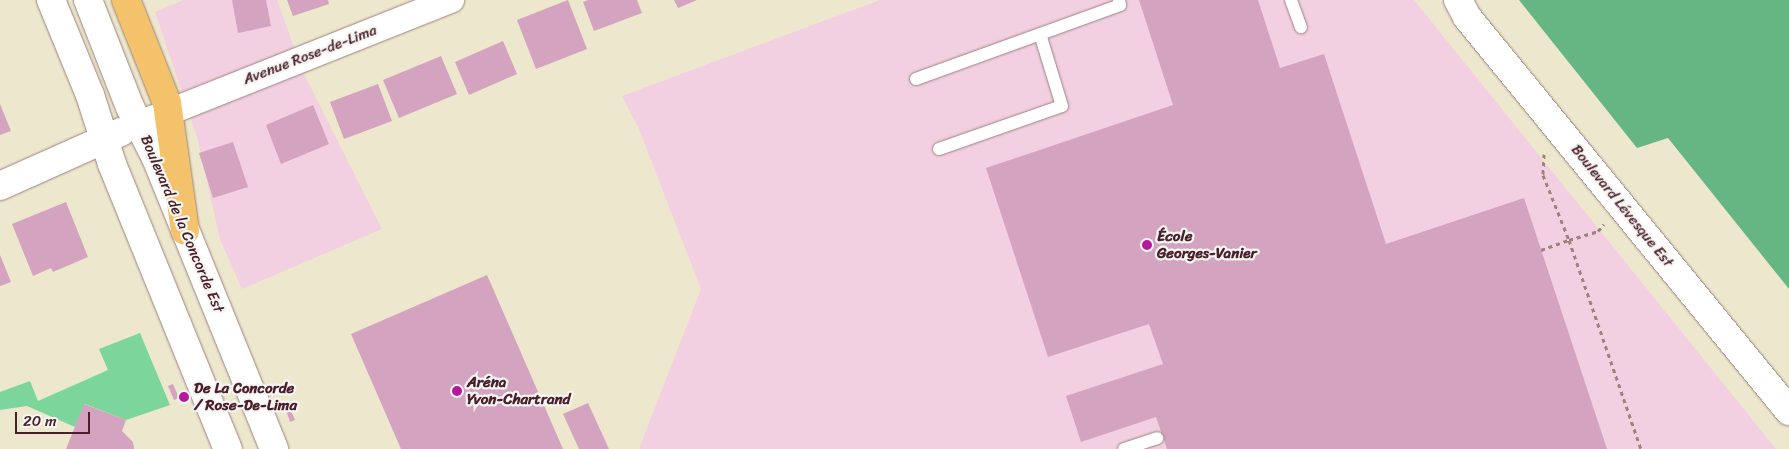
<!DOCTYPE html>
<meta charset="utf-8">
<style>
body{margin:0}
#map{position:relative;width:1789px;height:449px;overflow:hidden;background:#ede7ce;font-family:Sriracha,sans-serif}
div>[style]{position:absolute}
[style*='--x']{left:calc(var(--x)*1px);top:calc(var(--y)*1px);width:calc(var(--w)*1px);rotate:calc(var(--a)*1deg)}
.built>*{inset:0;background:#f2cfe1}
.green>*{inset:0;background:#7cd59a}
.forest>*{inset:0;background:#65b682}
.building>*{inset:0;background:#d4a3bf}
.path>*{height:3px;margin-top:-1.5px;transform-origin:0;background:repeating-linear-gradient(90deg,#9c837c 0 4px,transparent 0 8px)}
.roads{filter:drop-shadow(0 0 1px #9c837c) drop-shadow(0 0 1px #9c837c)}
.service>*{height:12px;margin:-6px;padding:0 6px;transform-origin:6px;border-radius:6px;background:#fff}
.minor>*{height:26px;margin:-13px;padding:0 13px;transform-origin:13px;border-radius:13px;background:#fff}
.tertiary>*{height:28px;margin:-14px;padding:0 14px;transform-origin:14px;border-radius:14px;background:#fff}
.trunk>*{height:28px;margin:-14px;padding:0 14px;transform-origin:14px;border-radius:14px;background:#f4c26a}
.dots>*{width:14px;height:14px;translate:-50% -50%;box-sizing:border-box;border:2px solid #f6f6f2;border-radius:50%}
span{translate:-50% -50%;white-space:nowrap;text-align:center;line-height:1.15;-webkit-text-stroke:4.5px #f6f6f2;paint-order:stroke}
.street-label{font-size:15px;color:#4a1f2b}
.poi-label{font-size:15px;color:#4a1f2b;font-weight:700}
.left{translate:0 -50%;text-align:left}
.scale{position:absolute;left:15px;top:412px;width:75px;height:22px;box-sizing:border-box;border:2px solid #4a1f2b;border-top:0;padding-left:6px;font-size:15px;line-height:18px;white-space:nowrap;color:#4a1f2b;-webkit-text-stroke:4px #f6f6f2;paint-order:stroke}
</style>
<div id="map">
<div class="built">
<div style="clip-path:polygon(184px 0,277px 0,303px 72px,382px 229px,242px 289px,220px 239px,197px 137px,155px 12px)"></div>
<div style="clip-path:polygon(880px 0,1414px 0,1776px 449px,639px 449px,701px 289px,639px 129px,622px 96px)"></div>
</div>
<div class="green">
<div style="clip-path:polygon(140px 333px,170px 405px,126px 420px,85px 404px,75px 427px,27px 406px,0 410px,0 392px,30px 381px,38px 401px,108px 370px,99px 349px)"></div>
</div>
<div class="forest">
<div style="clip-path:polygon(1519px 0,1789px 0,1789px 289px,1668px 138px,1637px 148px)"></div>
</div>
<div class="building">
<div style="clip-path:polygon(232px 0,266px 0,271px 26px,238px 33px)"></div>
<div style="clip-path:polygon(287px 0,328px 0,329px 4px,293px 16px)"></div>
<div style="clip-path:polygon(568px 0,587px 49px,536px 69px,517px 20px)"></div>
<div style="clip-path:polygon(588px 0,637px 0,642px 13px,594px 31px,583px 2px)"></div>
<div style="clip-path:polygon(674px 0,697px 0,678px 8px)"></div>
<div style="clip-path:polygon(1139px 0,1258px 0,1280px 68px,1324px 54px,1386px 244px,1524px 198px,1607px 449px,1167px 449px,1156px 417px,1081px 442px,1066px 396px,1163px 364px,1149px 324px,1048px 357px,986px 168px,1173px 105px)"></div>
<div style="clip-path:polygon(503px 41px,517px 74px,469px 95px,455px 62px)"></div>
<div style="clip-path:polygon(441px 56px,457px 94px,399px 118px,383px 80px)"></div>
<div style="clip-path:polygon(378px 84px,392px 121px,344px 139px,330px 102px)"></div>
<div style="clip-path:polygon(0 104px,11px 131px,0 135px)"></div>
<div style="clip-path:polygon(313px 105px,329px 144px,281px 164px,266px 125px)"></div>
<div style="clip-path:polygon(233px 142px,248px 187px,213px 198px,199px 153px)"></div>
<div style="clip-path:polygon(66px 202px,88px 257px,53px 272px,51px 268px,33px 276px,12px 224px)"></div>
<div style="clip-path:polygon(0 255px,11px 282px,0 286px)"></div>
<div style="clip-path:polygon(487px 275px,563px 449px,401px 449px,351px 334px)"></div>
<div style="clip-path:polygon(173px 384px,179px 398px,174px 400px,168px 386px)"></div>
<div style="clip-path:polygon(588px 403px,609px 449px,579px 449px,563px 414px)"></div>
<div style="clip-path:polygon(84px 404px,126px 420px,122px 431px,133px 442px,134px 449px,66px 449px)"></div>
<div style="clip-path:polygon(289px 406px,295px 420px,290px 422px,285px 407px)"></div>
</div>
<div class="path">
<div style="--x:1544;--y:154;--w:21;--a:93"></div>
<div style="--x:1543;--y:175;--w:70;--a:68.2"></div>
<div style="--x:1569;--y:240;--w:30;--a:-17"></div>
<div style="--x:1598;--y:231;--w:9;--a:-49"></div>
<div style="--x:1541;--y:250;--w:30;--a:-20"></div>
<div style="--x:1569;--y:240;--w:221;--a:71"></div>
</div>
<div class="roads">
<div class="service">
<div style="--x:1291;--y:0;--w:29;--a:70"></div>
<div style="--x:916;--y:79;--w:217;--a:-19.9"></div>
<div style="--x:1120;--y:5;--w:5;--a:-101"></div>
<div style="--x:939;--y:149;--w:130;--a:-19.3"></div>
<div style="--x:1062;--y:106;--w:75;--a:-107"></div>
<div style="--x:1124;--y:449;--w:35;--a:-18"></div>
</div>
<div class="minor">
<div style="--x:139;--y:124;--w:336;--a:-21.7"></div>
</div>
<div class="tertiary">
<div style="--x:51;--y:0;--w:103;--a:67.7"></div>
<div style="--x:90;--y:95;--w:72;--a:72.3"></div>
<div style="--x:112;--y:164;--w:308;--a:67.9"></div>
<div style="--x:88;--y:0;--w:115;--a:68.6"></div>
<div style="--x:130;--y:107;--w:57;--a:63"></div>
<div style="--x:156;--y:158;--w:314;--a:67.9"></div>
<div style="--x:1458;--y:0;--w:19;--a:62"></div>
<div style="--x:1467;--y:17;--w:509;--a:50.74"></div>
<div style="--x:0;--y:186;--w:133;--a:-24.1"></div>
</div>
<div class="trunk">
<div style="--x:126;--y:0;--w:111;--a:68.3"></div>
<div style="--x:167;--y:103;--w:129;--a:82"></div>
</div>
</div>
<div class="dots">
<div style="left:1147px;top:245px;background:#b5179e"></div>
<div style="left:457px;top:391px;background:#b5179e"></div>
<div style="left:184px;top:397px;background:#b5179e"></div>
</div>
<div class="street-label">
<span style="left:310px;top:55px;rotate:-21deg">Avenue Rose-de-Lima</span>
<span style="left:1622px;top:206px;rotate:51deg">Boulevard Lévesque Est</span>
<span style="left:182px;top:224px;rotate:67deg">Boulevard de la Concorde Est</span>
</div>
<div class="poi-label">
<span class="left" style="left:1157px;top:245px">École<br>Georges-Vanier</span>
<span class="left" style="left:467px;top:391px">Aréna<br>Yvon-Chartrand</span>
<span class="left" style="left:194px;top:397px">De La Concorde<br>/ Rose-De-Lima</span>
</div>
<div class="scale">20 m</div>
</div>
